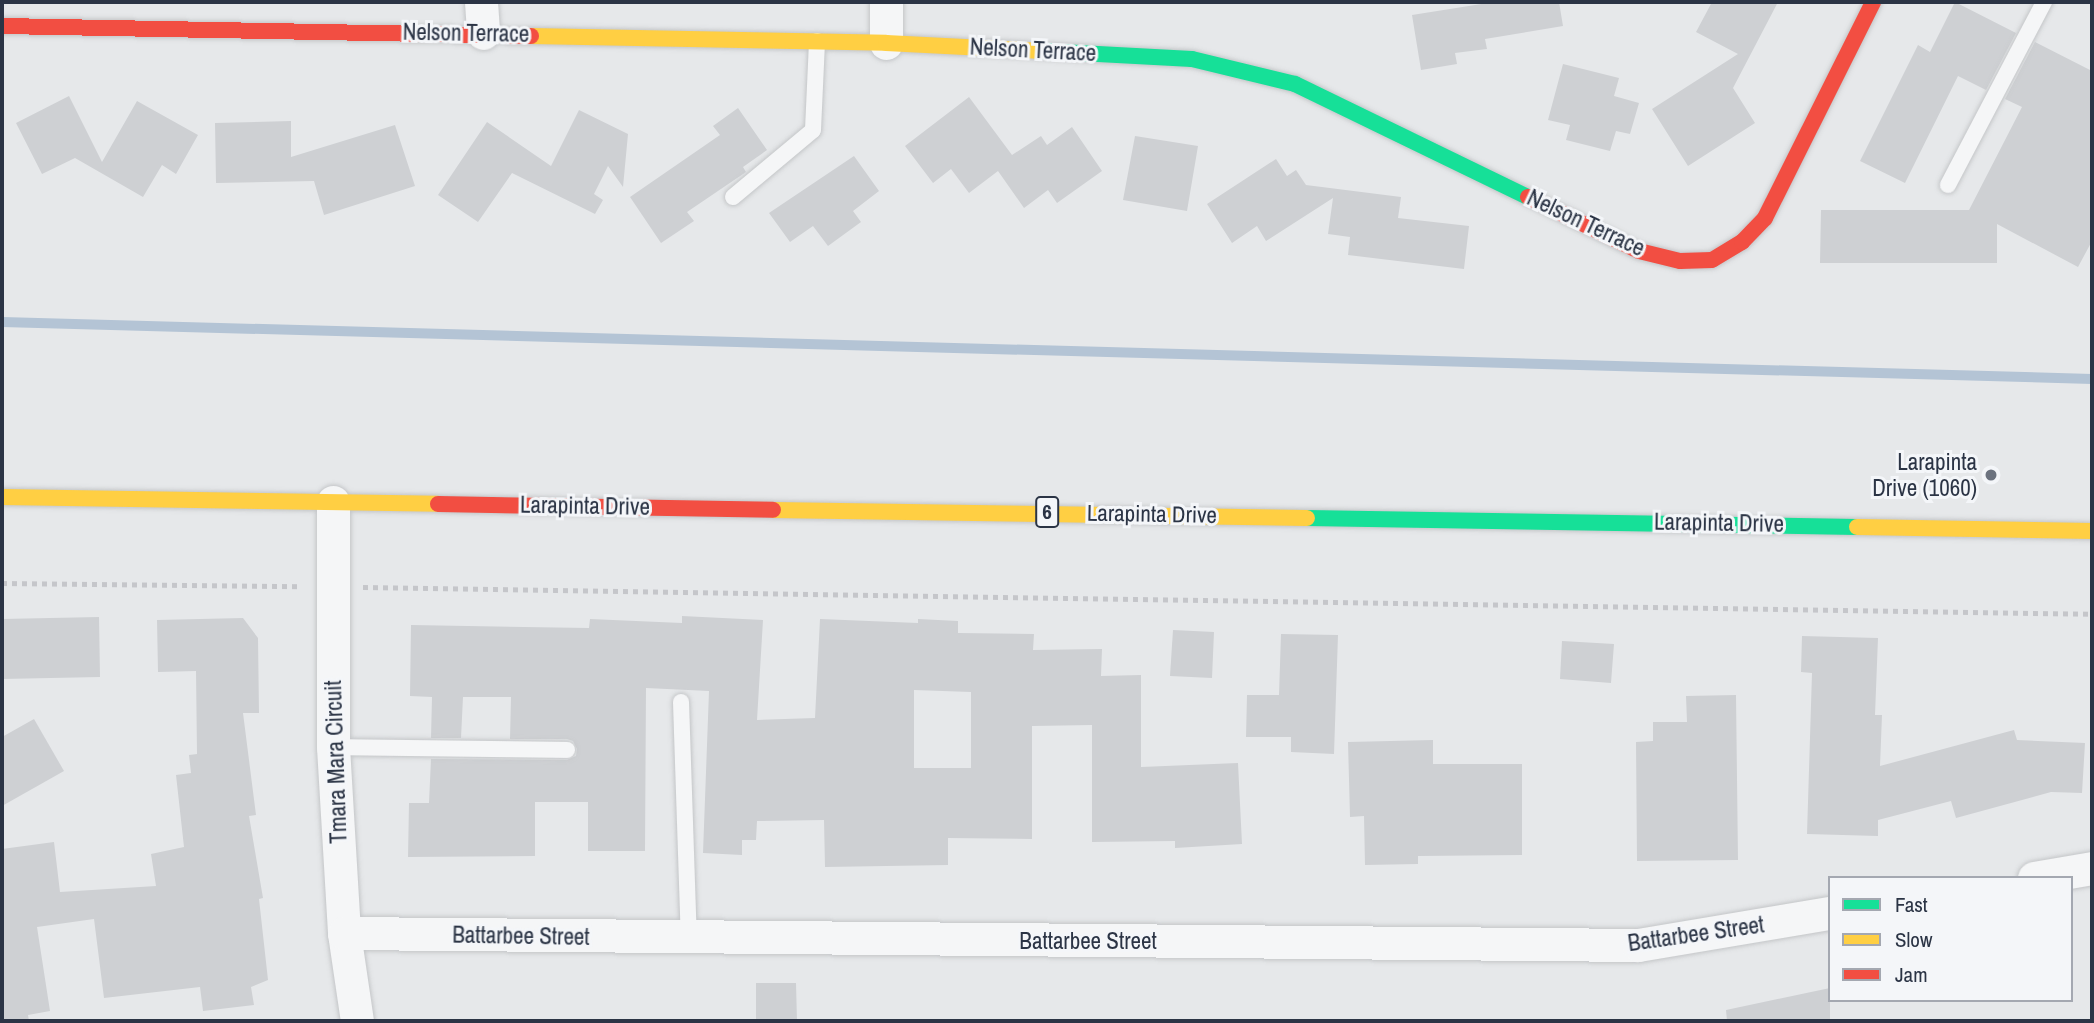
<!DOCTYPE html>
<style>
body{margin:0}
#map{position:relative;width:2094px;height:1023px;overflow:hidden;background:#e6e8ea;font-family:"Archivo Narrow",sans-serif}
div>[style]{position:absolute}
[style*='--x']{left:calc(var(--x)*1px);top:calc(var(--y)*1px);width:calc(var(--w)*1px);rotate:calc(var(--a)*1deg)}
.stream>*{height:10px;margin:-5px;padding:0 5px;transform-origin:5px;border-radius:5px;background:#b4c4d5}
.building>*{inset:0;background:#ced0d3}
.path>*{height:4.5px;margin-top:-2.25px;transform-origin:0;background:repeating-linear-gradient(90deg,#c5c6ca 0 5px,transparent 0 10px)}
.roads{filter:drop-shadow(0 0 2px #c4c6c8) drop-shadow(0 0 2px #c4c6c8)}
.lane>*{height:16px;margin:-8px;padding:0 8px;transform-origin:8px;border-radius:8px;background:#f5f6f7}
.street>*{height:33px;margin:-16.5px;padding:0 16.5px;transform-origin:16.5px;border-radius:16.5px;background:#f5f6f7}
.fast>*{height:16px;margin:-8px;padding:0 8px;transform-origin:8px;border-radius:8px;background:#16e098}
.slow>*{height:16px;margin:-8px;padding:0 8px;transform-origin:8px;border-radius:8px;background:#ffcf43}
.jam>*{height:16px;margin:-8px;padding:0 8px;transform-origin:8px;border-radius:8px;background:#f24e42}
.dots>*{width:19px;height:19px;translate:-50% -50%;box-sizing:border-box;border:4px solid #f4f6f9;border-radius:50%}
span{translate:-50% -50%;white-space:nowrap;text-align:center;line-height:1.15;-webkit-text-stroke:6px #f4f6f9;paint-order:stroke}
.shield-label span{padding:2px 5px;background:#f4f6f9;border:2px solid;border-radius:5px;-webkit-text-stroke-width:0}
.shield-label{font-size:21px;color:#2b3445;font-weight:700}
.street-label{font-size:23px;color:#2b3445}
.poi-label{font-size:23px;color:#2b3445}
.right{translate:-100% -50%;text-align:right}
.frame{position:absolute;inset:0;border:4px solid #2b3445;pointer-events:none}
.legend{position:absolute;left:1828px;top:876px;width:245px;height:126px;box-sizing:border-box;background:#f4f6f9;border:2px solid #a4a8b1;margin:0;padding:9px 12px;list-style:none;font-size:21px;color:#2b3445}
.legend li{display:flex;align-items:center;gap:14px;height:35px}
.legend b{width:35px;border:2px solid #a4a8b1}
</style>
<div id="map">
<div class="stream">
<div style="--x:2;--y:322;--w:2091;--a:1.56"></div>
</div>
<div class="building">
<div style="clip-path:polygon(1494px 2px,1559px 2px,1563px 26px,1485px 39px,1487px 49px,1455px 53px,1457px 64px,1421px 70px,1412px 15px)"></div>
<div style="clip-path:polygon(1712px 2px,1778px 2px,1733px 88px,1755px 123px,1688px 166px,1652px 109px,1738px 54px,1696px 32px)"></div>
<div style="clip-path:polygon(1955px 2px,2016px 33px,1986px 90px,1958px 76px,1905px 183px,1860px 161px,1918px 45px,1930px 52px)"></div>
<div style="clip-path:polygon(2035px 42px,2092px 71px,2092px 241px,2078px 267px,1997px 224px,1997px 263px,1820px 263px,1821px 210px,1969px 210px,2022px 107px,2005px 99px)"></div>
<div style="clip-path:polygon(1563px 64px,1619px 78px,1614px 96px,1639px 103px,1630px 134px,1616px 131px,1610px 151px,1566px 140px,1570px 125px,1548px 120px)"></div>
<div style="clip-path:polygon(69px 96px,102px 162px,137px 101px,198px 135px,176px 174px,162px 165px,143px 197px,75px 158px,42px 174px,16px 123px)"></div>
<div style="clip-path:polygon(969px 97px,1012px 155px,1041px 136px,1047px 145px,1072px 127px,1102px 171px,1057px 203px,1048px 190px,1024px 208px,998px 171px,969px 193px,951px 169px,933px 183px,905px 146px)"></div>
<div style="clip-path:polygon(738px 108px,767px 150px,743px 167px,746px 172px,687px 212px,694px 221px,661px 243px,630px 197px,720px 135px,713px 126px)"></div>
<div style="clip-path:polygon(579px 110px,628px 134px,623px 187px,608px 166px,594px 194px,603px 200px,595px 214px,512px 173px,478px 222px,438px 195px,487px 122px,551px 166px)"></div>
<div style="clip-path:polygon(291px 121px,291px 157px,395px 125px,415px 186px,324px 215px,314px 181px,216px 183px,215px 123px)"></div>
<div style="clip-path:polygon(1135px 136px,1198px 146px,1187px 211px,1123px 200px)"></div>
<div style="clip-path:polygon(854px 156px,879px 191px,853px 211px,861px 222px,828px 246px,813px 226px,790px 242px,769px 213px)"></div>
<div style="clip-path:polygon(1276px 159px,1287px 176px,1296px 170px,1306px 185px,1401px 197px,1398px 218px,1469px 226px,1464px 269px,1348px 255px,1350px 237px,1328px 234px,1333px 198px,1266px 241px,1257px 226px,1232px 243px,1207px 204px)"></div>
<div style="clip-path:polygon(evenodd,682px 616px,763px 620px,757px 720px,815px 718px,820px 619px,918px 623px,918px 619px,958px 621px,958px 633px,1034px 634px,1033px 650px,1102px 649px,1101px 676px,1141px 675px,1141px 767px,1238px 763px,1242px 844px,1175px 848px,1175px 841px,1092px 842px,1092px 725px,1032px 726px,1032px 839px,948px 838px,948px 865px,825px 867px,824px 820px,757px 821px,756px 840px,742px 840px,742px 855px,703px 853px,709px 691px,646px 688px,645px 851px,588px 851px,588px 802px,535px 802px,535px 856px,408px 857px,409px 803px,429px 803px,431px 759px,567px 760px,576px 756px,577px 749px,573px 741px,567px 739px,510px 739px,511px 697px,463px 697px,461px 738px,431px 738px,432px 697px,410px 696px,411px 625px,589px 628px,590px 619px,682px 623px,682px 616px,914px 690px,971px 692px,971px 768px,914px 768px,914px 690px)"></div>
<div style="clip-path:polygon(99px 617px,100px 677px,2px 679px,2px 619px)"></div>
<div style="clip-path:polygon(243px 618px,258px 638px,259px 713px,243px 713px,256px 815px,249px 816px,263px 898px,259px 899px,268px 980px,251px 987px,254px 1005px,203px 1011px,200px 987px,104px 998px,94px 919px,37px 927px,50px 1011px,28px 1015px,29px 1021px,2px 1021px,2px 849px,54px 842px,60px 892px,156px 886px,151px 854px,184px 847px,176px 775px,191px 773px,189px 755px,197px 754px,196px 671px,158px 672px,157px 620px)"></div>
<div style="clip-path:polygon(1173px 630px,1214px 632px,1212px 678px,1170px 676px)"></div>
<div style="clip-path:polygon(1281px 634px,1338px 635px,1334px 754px,1291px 752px,1291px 737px,1246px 737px,1247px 695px,1279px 695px)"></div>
<div style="clip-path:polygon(1802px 636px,1878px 638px,1875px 715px,1882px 715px,1880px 766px,2014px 730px,2017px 740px,2085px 743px,2082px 793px,2051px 792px,1956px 818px,1951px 801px,1878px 820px,1878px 836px,1807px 834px,1812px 673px,1801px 672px)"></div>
<div style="clip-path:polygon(1562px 641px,1614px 644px,1611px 683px,1560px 679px)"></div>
<div style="clip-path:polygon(1736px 695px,1738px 860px,1637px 861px,1636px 742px,1653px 741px,1653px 722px,1687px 722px,1686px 696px)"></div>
<div style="clip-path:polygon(34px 719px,64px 771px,2px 806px,2px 737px)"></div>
<div style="clip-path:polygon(1433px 740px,1433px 764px,1522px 764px,1522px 855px,1418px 856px,1418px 864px,1365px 865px,1364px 816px,1350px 817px,1348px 742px)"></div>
<div style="clip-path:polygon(756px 983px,796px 983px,797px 1021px,756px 1021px)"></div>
<div style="clip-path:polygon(1830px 988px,1830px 1021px,1727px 1021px,1726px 1010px)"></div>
</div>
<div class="path">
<div style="--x:2;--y:583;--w:300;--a:0.6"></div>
<div style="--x:363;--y:587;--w:1729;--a:0.89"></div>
</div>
<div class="roads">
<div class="lane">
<div style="--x:1948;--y:185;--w:207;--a:-62.3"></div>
<div style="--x:733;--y:197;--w:104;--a:-39.9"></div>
<div style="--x:813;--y:130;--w:89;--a:-87.4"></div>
<div style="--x:681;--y:702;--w:236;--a:88.1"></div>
<div style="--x:333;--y:747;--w:234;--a:0.7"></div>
</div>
<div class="street">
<div style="--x:481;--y:2;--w:31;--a:86"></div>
<div style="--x:886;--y:2;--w:41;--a:90"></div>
<div style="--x:333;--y:502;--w:245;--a:90"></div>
<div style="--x:333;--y:747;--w:186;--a:86.6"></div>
<div style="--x:344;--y:933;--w:89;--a:81.6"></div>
<div style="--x:2034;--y:878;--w:59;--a:-9.8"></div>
<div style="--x:344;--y:933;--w:1294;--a:0.53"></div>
<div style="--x:1638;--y:945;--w:195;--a:-9.5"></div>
</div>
<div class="fast">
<div style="--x:1042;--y:51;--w:150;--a:3.1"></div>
<div style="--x:1192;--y:59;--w:106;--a:13.6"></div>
<div style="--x:1295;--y:84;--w:259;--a:25.9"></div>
<div style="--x:1307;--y:518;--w:550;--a:0.94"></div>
</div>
<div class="slow">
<div style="--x:531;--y:36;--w:355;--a:1.1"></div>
<div style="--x:886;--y:43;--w:156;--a:2.9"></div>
<div style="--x:2;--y:497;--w:436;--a:0.9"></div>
<div style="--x:773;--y:510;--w:534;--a:0.86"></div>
<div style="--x:1857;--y:527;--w:235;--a:1"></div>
</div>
<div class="jam">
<div style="--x:2;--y:26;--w:529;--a:1.08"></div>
<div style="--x:1528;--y:197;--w:123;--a:25.9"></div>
<div style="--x:1639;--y:251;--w:42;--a:13.7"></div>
<div style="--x:1680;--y:261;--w:32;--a:-2"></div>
<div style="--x:1712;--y:260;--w:35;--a:-31"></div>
<div style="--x:1742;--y:242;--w:33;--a:-46"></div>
<div style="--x:1765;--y:218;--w:241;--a:-63.4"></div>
<div style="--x:438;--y:504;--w:335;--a:1"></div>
</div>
</div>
<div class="dots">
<div style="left:1991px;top:475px;background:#6c737f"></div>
</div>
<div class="shield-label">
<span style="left:1047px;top:512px">6</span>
</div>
<div class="street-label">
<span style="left:466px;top:33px;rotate:1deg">Nelson Terrace</span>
<span style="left:1033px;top:50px;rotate:3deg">Nelson Terrace</span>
<span style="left:1586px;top:223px;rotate:25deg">Nelson Terrace</span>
<span style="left:585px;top:506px;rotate:1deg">Larapinta Drive</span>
<span style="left:1152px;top:514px;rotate:1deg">Larapinta Drive</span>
<span style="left:1719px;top:523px;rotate:1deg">Larapinta Drive</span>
<span style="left:336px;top:762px;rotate:-92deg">Tmara Mara Circuit</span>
<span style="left:1696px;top:934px;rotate:-8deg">Battarbee Street</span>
<span style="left:521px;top:936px;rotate:1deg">Battarbee Street</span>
<span style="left:1088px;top:941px">Battarbee Street</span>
</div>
<div class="poi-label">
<span class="right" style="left:1977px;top:475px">Larapinta<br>Drive (1060)</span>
</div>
<div class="frame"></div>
<ul class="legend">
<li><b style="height:9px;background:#16e098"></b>Fast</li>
<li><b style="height:9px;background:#ffcf43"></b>Slow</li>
<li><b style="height:9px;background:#f24e42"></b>Jam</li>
</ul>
</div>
